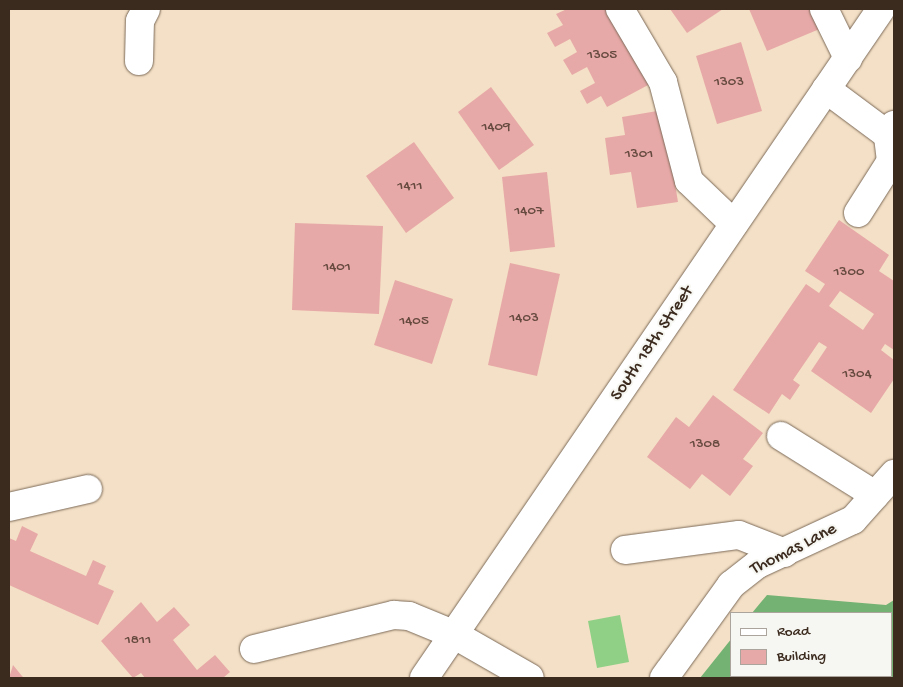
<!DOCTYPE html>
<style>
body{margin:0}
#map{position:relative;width:903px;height:687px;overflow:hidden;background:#f4e0c6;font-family:"Gochi Hand",sans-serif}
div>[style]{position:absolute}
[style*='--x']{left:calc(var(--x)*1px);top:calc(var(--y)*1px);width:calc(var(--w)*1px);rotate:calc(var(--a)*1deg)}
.green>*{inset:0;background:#90d086}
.forest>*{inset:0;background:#74b273}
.building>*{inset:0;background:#e7a9a7}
.roads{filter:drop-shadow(0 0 1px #7c6a59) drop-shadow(0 0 1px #7c6a59)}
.minor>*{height:28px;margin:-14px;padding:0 14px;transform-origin:14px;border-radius:14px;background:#fff}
span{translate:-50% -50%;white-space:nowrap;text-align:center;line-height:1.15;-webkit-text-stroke:4px #f6f6f2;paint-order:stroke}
.number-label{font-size:15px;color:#664a40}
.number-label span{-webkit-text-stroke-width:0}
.street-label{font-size:18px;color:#3b2a1e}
.frame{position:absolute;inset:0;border:10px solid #3b2a1e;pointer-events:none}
.legend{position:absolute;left:730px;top:612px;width:162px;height:65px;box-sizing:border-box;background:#f6f6f2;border:1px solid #aba49d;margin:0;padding:6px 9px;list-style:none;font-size:15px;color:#3b2a1e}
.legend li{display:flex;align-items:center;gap:10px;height:25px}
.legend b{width:25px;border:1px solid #aba49d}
</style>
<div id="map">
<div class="green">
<div style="clip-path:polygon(620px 615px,629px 662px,597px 668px,588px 621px)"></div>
</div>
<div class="forest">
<div style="clip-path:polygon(767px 595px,886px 605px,894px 600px,894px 678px,700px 678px,732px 638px,732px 676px,892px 676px,892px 613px,752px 613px)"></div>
</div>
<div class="building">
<div style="clip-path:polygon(567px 9px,608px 9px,650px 84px,607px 107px,601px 96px,587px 104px,580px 91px,595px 83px,587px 67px,572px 75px,563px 60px,577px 52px,570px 39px,555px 47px,547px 33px,563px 25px,556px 14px)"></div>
<div style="clip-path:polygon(670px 9px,723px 9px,687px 33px)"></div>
<div style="clip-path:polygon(749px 9px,813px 9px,822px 28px,767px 51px)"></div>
<div style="clip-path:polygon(741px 42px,762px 111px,717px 124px,696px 56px)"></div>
<div style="clip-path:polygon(491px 87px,534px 145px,499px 170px,458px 112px)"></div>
<div style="clip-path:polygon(663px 110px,678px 202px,637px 208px,631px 172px,610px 175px,605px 138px,625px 135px,622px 117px)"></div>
<div style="clip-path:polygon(414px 142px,454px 198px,406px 233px,366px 176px)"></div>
<div style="clip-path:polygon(547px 172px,555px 247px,510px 252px,502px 177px)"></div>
<div style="clip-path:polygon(evenodd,839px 220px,889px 255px,879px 271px,894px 281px,894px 350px,885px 344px,881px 350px,894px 360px,894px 379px,871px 413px,811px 371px,827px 347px,819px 342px,793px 380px,800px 385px,790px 400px,782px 394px,769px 414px,733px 390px,806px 284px,819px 293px,825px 284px,805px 271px,839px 220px,840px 291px,874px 314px,863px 330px,829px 306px,840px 291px)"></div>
<div style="clip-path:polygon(295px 223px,383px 226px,379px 314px,292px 310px)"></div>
<div style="clip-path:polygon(510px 263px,560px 274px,537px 376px,488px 365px)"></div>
<div style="clip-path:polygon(395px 280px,453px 299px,432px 364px,374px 345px)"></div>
<div style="clip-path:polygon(713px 395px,763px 433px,743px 459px,753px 466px,730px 496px,702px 474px,690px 489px,647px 457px,676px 417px,689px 427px)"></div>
<div style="clip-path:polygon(22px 526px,38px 534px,30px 551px,86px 576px,93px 560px,106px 566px,98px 584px,114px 591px,98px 625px,9px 585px,9px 538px,16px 541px)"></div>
<div style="clip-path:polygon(141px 602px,157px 622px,174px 607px,190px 625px,173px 640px,197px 670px,215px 655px,230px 672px,223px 678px,145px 678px,141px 673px,133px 678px,101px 641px)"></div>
<div style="clip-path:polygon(13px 665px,22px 676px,24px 678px,9px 678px)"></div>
</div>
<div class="roads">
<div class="minor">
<div style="--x:620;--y:9;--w:85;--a:59.5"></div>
<div style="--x:663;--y:82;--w:102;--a:75.3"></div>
<div style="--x:689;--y:181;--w:62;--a:43.7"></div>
<div style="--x:824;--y:9;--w:55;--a:63.9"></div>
<div style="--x:139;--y:61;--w:40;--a:-88.6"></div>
<div style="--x:140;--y:21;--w:13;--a:-63"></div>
<div style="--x:826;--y:89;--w:77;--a:36.6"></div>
<div style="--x:888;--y:135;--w:12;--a:-59"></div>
<div style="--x:858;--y:213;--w:62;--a:-57.6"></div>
<div style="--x:891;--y:161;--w:26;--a:-97"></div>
<div style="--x:781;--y:436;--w:111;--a:32.1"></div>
<div style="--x:9;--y:507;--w:81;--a:-12.8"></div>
<div style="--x:625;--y:550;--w:115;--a:-7.5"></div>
<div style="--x:739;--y:535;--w:49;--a:21.4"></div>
<div style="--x:254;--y:649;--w:144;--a:-13.7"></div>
<div style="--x:394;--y:615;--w:15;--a:4"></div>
<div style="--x:409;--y:616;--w:50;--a:22.4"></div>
<div style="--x:455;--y:635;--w:86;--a:29.8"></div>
<div style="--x:424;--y:678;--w:810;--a:-55.66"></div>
<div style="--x:664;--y:678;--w:115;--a:-54.2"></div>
<div style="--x:731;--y:585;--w:34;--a:-38"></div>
<div style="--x:758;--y:564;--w:105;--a:-24.9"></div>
<div style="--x:853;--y:520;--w:62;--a:-48.3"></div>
</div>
</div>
<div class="number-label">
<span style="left:602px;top:56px">1305</span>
<span style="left:729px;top:83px">1303</span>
<span style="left:496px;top:128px">1409</span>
<span style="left:639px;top:155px">1301</span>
<span style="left:410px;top:187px">1411</span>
<span style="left:529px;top:212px">1407</span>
<span style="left:337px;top:268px">1401</span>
<span style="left:849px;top:273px">1300</span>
<span style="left:524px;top:319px">1403</span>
<span style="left:414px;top:322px">1405</span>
<span style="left:857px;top:375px">1304</span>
<span style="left:705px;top:445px">1308</span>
<span style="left:138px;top:641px">1811</span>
</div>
<div class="street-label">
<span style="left:653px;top:344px;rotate:-56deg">South 18th Street</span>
<span style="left:794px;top:550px;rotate:-27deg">Thomas Lane</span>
</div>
<div class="frame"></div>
<ul class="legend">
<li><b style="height:6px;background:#fff"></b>Road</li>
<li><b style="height:14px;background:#e7a9a7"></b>Building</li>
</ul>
</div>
